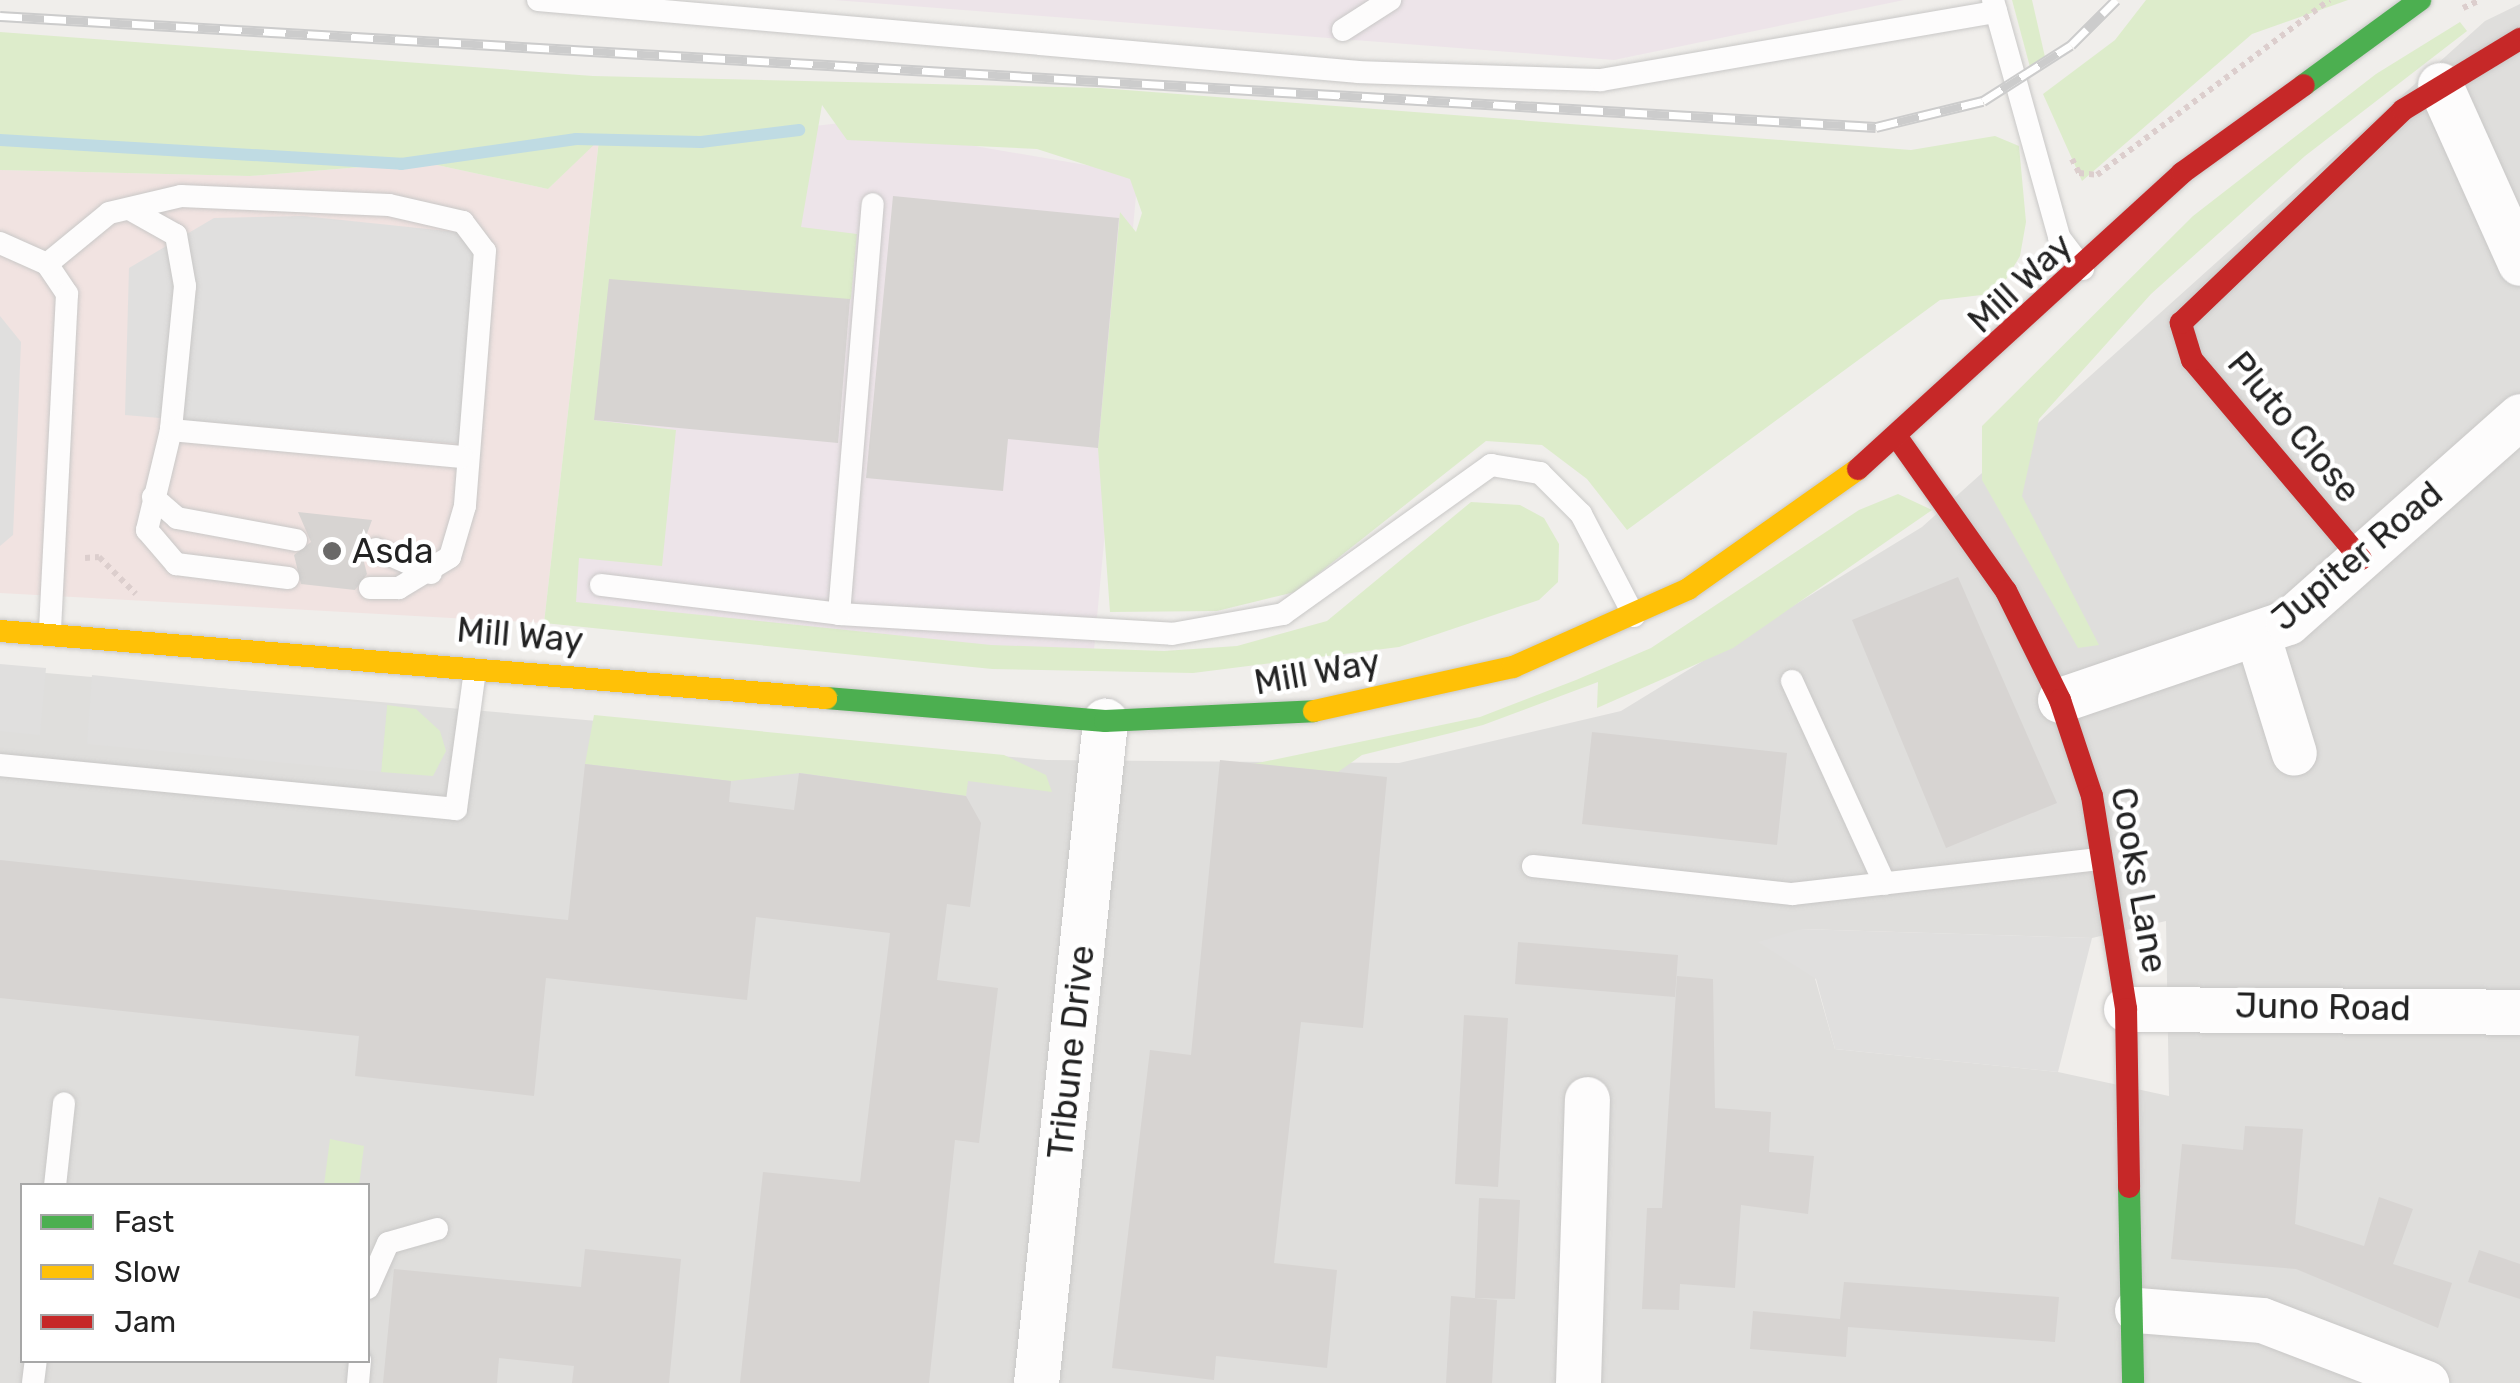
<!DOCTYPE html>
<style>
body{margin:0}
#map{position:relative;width:2520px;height:1383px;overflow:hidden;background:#f0eeeb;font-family:Rubik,sans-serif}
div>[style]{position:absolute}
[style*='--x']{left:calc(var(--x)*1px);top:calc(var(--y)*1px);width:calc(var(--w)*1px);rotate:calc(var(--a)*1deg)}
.residential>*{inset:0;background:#dfdedc}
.commercial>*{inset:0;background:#f1e3e1}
.industrial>*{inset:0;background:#ede4e9}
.grass>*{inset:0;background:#ddeccb}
.parking>*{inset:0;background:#e0dfde}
.stream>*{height:12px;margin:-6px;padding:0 6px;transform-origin:6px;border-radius:6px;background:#bfdbe3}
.building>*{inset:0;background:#d7d4d2}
.path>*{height:6px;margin-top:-3px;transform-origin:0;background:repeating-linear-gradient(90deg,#dccecd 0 5px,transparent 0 10px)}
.roads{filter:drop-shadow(0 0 2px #c9c8c7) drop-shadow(0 0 2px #c9c8c7)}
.lane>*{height:22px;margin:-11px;padding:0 11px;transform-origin:11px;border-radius:11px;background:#fdfcfc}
.street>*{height:45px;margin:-22.5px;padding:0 22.5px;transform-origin:22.5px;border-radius:22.5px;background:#fdfcfc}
.fast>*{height:22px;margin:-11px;padding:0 11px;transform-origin:11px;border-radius:11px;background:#4caf50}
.slow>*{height:22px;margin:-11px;padding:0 11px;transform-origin:11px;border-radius:11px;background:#ffc107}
.jam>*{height:22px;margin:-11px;padding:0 11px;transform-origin:11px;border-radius:11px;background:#c62828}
.rail>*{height:11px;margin-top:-5.5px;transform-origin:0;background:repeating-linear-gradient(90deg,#fff 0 22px,#ccc 0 44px);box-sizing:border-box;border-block:2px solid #ccc}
.dots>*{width:28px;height:28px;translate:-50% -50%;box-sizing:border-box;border:5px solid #fff;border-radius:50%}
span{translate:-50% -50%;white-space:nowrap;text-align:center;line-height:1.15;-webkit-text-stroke:9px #fff;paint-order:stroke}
.street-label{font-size:35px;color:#222}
.poi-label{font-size:35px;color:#222}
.left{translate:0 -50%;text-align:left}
.legend{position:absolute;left:20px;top:1183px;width:350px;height:180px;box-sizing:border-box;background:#fff;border:2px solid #a7a7a7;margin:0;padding:12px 18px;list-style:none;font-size:30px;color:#222}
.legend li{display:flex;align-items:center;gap:20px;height:50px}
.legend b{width:50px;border:2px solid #a7a7a7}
</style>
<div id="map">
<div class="residential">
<div style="clip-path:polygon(evenodd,2520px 4px,2520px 1383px,0 1383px,0 669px,1047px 760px,1399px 763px,1621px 711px,1922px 527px,2485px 21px,2520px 4px,2166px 921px,2169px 1096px,2058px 1072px,1835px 1049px,1801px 929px,2092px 938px,2166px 921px,2520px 4px,22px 1186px,368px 1186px,368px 1360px,22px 1360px,22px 1186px)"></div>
</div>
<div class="commercial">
<div style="clip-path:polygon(599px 139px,544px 623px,0 593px,0 170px,250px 176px,423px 162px,548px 189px)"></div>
</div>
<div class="industrial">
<div style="clip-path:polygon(834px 0,1904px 0,1614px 60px)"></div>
<div style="clip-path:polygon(841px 123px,1138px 174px,1093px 661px,552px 611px,607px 149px)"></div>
</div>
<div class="grass">
<div style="clip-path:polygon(2012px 0,2032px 0,2045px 57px,2030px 67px)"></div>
<div style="clip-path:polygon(2146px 0,2348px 0,2252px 34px,2082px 181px,2043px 94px,2115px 40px)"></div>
<div style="clip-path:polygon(2460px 22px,2467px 31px,2305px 156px,2151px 294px,2039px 419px,2022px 496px,2099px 645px,2078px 648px,1982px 480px,1982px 426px,2193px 216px,2376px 74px)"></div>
<div style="clip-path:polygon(0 32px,593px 76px,1100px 88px,1911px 150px,1995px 136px,2019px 146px,2026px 222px,2020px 256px,1998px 293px,1940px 300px,1627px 530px,1587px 479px,1542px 445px,1486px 441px,1295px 592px,1217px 611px,1110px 612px,1098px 448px,1120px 212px,1136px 232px,1142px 213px,1130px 179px,1037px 149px,847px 140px,822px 105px,801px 227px,857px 234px,851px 299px,594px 420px,676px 430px,662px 566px,579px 558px,576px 602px,991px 645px,1164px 651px,1237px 646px,1327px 621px,1471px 502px,1520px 505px,1544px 518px,1559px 544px,1558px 582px,1539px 600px,1399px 647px,1193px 673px,992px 669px,544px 623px,599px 140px,548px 189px,423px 162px,250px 176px,0 170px)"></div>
<div style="clip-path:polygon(1898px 494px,1932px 510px,1733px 648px,1597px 708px,1598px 682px,1483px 725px,1362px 755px,1338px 772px,1253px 764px,1480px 717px,1576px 680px,1651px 648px,1859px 510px)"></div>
<div style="clip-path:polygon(387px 705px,416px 709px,440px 731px,446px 751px,433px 776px,381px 772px)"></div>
<div style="clip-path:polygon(594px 715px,1004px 755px,1046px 775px,1052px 792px,968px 781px,966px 796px,800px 773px,731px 781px,585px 764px)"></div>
<div style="clip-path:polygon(330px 1139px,364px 1146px,359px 1185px,324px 1185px)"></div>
</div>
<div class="parking">
<div style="clip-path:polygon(303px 216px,457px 232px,489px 267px,473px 445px,125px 415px,129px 268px,214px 218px)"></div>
<div style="clip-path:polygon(0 316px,21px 342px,13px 535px,0 546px)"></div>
<div style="clip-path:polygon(0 664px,46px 668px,40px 735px,0 731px)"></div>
<div style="clip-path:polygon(92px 675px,387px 705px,381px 772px,87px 744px)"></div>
<div style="clip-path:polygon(1801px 929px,2092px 938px,2058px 1072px,1835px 1049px,1816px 979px,1758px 942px)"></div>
</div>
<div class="stream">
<div style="--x:0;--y:140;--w:402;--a:3.4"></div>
<div style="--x:401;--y:164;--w:177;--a:-8.1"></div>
<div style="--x:576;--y:139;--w:125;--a:1.4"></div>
<div style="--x:701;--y:142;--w:99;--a:-7"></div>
</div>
<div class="building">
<div style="clip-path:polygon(893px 196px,1119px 218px,1098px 448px,1008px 439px,1003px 491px,866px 478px)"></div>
<div style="clip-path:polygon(609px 279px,850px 299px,838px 443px,594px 420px)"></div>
<div style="clip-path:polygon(298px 512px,372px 520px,361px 550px,367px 574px,355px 590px,301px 584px,294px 555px,311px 542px)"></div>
<div style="clip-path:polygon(1958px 577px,2057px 803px,1946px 848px,1852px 620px)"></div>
<div style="clip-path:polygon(1592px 732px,1787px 753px,1777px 845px,1582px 824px)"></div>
<div style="clip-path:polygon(1220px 760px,1387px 777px,1363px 1028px,1301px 1022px,1274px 1263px,1337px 1270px,1327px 1368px,1216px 1356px,1214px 1380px,1112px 1368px,1150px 1050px,1191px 1055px)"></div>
<div style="clip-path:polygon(585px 764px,731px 781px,729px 802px,794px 810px,799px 773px,966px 796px,981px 823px,970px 907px,947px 904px,937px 980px,998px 988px,979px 1143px,955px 1140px,929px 1383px,740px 1383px,763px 1172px,860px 1182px,890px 933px,756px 917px,747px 1000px,546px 978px,534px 1096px,355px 1076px,359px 1036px,0 998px,0 860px,568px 920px)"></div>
<div style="clip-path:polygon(1518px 942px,1678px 955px,1675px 997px,1515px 984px)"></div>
<div style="clip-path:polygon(1677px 976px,1713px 979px,1715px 1108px,1771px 1112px,1769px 1152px,1814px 1156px,1808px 1214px,1741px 1205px,1735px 1288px,1680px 1284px,1679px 1310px,1642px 1309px,1647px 1208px,1662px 1208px)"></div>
<div style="clip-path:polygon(1464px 1015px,1508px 1018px,1498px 1187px,1455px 1184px)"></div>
<div style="clip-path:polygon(2245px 1126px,2303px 1129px,2295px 1224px,2364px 1246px,2379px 1197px,2413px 1209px,2393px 1264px,2452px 1283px,2438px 1328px,2296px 1269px,2171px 1259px,2182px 1144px,2243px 1150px)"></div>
<div style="clip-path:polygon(1479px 1198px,1520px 1200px,1515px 1299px,1475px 1298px)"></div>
<div style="clip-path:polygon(585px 1249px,681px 1259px,669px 1383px,572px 1383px,574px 1366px,499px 1358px,497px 1383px,383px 1383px,394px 1269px,581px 1287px)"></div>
<div style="clip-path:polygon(2479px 1250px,2520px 1264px,2520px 1299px,2468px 1282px)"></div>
<div style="clip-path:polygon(1844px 1282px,2059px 1297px,2055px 1342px,1848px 1327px,1846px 1357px,1750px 1349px,1753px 1311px,1840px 1319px)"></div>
<div style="clip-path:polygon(1451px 1296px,1497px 1300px,1492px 1383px,1446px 1383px)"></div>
</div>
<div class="path">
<div style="--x:2463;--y:8;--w:19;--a:-25"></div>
<div style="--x:2072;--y:159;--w:16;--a:63"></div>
<div style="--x:2079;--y:173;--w:18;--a:6"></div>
<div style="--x:2097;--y:175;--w:291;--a:-37"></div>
<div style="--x:85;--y:558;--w:14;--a:-4"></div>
<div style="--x:99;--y:557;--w:52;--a:45"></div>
</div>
<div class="roads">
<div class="lane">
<div style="--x:538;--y:0;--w:824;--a:5.01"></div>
<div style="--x:1359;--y:72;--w:242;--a:1.9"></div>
<div style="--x:1601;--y:80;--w:401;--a:-9.8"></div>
<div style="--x:1993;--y:0;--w:246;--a:74.4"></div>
<div style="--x:2059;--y:237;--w:40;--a:53"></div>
<div style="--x:1343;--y:30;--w:56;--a:-32.6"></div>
<div style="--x:131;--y:210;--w:51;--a:29.1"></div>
<div style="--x:176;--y:235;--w:52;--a:80"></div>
<div style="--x:185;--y:286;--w:145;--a:95.6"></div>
<div style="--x:171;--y:430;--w:103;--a:103.5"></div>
<div style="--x:147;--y:530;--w:45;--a:49.5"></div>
<div style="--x:176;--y:564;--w:113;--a:7.1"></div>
<div style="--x:0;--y:243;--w:51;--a:24.1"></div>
<div style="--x:47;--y:264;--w:36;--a:56"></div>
<div style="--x:67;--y:294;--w:341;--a:92.9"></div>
<div style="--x:47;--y:264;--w:80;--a:-39.4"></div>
<div style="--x:109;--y:213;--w:74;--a:-13.3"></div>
<div style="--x:181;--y:196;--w:208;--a:2.5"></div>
<div style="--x:389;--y:205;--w:76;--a:12.9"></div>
<div style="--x:463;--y:222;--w:36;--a:53"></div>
<div style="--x:485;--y:251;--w:256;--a:94.5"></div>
<div style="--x:465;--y:506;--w:53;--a:106.4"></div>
<div style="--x:450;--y:557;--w:60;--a:148.7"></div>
<div style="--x:399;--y:588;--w:29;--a:180"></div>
<div style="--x:171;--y:430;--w:292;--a:5.3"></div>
<div style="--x:153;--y:497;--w:32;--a:41"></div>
<div style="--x:177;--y:518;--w:121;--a:10.5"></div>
<div style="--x:376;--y:549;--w:60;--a:23.6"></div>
<div style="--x:601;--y:585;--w:240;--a:6.9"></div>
<div style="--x:839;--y:614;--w:334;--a:3.4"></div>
<div style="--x:1172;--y:634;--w:113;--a:-10.2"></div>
<div style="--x:1283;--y:614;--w:256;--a:-35.6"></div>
<div style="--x:1491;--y:465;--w:50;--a:9.3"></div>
<div style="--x:1540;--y:473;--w:58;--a:45"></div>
<div style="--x:1581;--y:514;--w:115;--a:62.5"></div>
<div style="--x:839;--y:614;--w:411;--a:-85.3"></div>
<div style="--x:1792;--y:681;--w:223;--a:65.4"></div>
<div style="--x:0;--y:765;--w:458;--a:5.5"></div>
<div style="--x:456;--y:809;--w:140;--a:-82.2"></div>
<div style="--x:1533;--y:866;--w:261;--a:6.2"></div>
<div style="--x:1792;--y:894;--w:311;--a:-6.5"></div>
<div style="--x:55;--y:1186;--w:83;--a:-83.8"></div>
<div style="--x:368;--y:1288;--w:49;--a:-66"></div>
<div style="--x:388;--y:1243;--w:51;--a:-15.9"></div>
<div style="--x:33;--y:1383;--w:23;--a:-83"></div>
<div style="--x:358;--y:1383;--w:23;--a:-85"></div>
</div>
<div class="street">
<div style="--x:2440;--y:85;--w:195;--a:65.8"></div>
<div style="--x:2258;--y:637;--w:121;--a:72.8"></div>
<div style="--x:2060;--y:700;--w:241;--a:-18.9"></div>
<div style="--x:2288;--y:622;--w:310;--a:-41.6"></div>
<div style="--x:2126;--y:1009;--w:394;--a:0.4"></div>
<div style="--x:2137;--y:1310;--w:125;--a:4.6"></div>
<div style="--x:2262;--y:1320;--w:176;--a:21"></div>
<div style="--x:1036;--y:1383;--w:666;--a:-84.05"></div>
<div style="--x:1578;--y:1383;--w:284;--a:-88.2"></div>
</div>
<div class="fast">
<div style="--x:2304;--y:85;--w:144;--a:-36.2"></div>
<div style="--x:826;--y:698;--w:280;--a:4.7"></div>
<div style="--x:1105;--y:721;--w:209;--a:-2.7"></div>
<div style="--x:2129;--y:1187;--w:196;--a:88.8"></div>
</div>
<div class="slow">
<div style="--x:0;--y:631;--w:829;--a:4.64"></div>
<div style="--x:1314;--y:711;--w:204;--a:-12.5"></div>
<div style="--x:1513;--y:667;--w:192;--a:-24"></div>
<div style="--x:1688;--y:589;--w:208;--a:-35.2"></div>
</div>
<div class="jam">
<div style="--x:1899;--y:440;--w:185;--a:54.7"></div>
<div style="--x:2006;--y:591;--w:122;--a:63.6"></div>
<div style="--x:2060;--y:700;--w:101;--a:71.6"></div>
<div style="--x:2092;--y:796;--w:216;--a:80.9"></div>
<div style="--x:2126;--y:1009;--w:178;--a:89"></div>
<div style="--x:1858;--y:469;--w:439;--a:-42.4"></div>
<div style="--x:2182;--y:173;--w:150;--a:-35.8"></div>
<div style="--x:2361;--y:559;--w:261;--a:-130.3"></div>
<div style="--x:2192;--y:360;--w:39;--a:-107"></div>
<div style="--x:2181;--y:323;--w:308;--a:-43.8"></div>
<div style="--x:2403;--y:110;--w:137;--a:-31.3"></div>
</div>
</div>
<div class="rail">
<div style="--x:0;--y:16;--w:1879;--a:3.39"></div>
<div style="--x:1876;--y:127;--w:110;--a:-13.7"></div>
<div style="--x:1983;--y:101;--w:104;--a:-32.5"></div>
<div style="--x:2071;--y:45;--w:64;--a:-45"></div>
</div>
<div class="dots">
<div style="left:332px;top:551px;background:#6a6968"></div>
</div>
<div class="street-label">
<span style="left:2020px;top:283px;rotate:-43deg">Mill Way</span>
<span style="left:2294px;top:427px;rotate:50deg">Pluto Close</span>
<span style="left:2357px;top:556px;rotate:-40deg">Jupiter Road</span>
<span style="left:520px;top:635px;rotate:5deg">Mill Way</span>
<span style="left:1317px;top:672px;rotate:-10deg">Mill Way</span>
<span style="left:2139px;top:880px;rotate:80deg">Cooks Lane</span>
<span style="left:2323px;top:1007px;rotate:1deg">Juno Road</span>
<span style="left:1071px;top:1052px;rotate:-84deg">Tribune Drive</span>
</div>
<div class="poi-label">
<span class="left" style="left:352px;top:551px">Asda</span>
</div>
<ul class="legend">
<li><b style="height:12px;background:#4caf50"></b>Fast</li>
<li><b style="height:12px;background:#ffc107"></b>Slow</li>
<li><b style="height:12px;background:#c62828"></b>Jam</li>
</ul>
</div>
